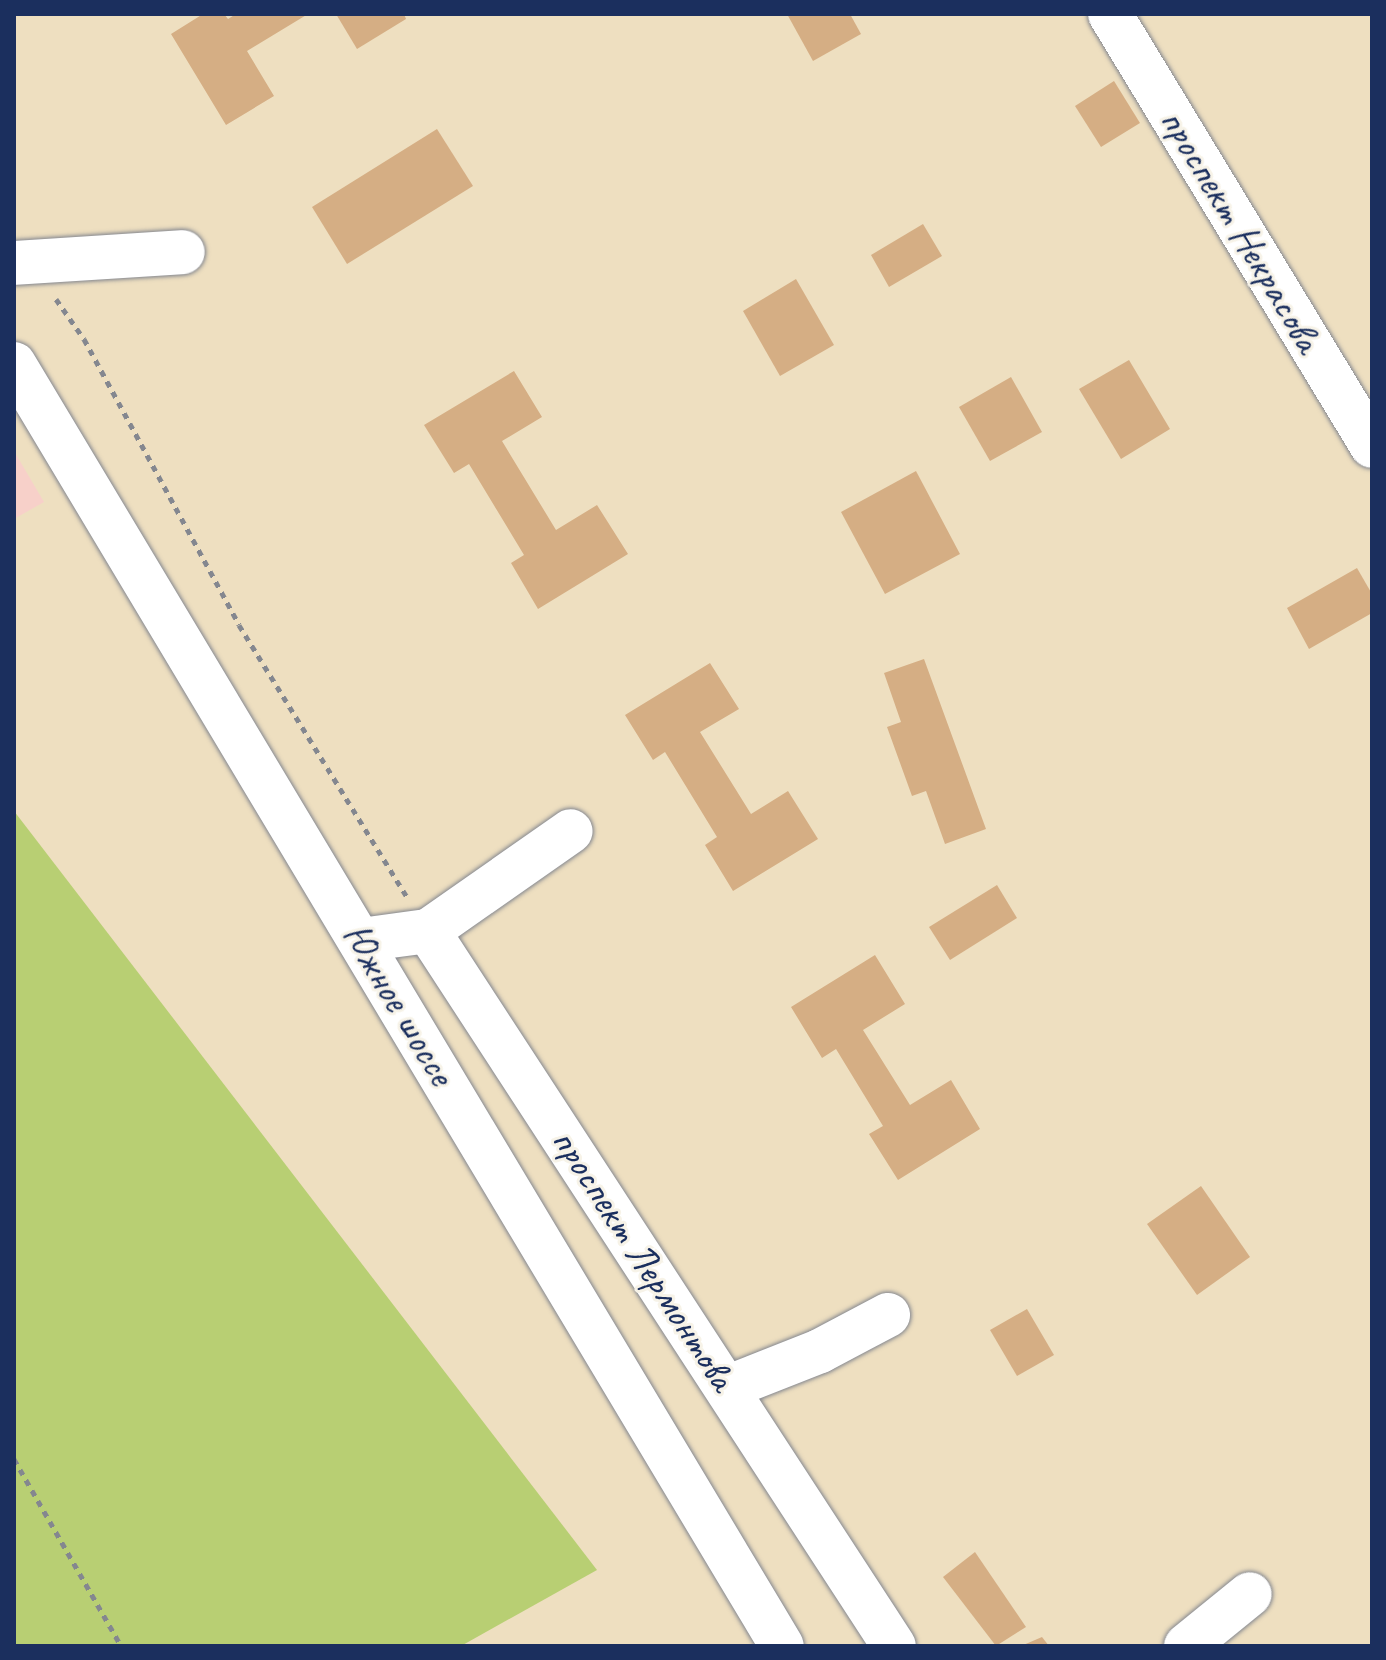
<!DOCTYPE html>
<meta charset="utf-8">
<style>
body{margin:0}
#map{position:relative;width:1386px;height:1660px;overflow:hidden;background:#eedfc0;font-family:Caveat,sans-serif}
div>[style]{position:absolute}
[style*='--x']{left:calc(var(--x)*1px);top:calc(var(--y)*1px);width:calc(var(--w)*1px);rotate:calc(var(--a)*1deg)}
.built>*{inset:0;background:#f7d0c9}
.green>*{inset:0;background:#b8cf73}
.building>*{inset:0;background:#d5ae84}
.path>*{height:5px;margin-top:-2.5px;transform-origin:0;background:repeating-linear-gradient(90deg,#84878f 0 6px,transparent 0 12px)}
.roads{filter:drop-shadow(0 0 2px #84878f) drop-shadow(0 0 2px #84878f)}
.minor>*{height:44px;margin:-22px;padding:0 22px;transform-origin:22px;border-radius:22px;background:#fff}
span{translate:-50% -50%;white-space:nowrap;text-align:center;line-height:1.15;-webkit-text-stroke:6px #f7f3e8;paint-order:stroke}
.street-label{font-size:40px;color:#1b2f5e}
.frame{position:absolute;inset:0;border:16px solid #1b2f5e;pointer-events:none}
</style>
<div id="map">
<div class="built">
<div style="clip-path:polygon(14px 451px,44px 502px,14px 519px)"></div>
</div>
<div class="green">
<div style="clip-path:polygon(14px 811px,597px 1570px,461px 1646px,14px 1646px)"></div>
</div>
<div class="building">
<div style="clip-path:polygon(203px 14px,224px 14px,228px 19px,236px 14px,308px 14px,247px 51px,274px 96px,226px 125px,171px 34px)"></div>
<div style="clip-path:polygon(336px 14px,404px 14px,406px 19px,357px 49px)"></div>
<div style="clip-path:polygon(787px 14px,850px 14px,861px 34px,813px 61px)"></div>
<div style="clip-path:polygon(1114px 81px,1140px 123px,1101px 147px,1075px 106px)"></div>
<div style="clip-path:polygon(437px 129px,473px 186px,347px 264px,312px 207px)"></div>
<div style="clip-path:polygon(923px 224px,942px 256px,889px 287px,871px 255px)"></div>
<div style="clip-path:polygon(796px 279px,834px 345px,780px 376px,743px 311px)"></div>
<div style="clip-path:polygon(1129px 360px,1170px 429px,1121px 459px,1079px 389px)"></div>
<div style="clip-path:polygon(514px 371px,542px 417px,502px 441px,556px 530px,597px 505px,628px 554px,538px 609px,511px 563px,524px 555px,469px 464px,454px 473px,424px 425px)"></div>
<div style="clip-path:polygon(1011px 377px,1042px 432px,990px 461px,959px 407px)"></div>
<div style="clip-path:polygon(916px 471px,960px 554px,885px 594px,841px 512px)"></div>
<div style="clip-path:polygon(1357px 568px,1372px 594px,1372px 613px,1309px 649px,1287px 608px)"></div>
<div style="clip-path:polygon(924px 659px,986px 829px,945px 844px,926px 791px,912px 796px,887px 727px,901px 722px,884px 673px)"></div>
<div style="clip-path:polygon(710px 663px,739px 709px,700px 732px,751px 814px,788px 791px,818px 839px,733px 891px,705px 845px,717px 837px,665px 752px,653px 760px,625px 715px)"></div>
<div style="clip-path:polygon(997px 885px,1017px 918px,950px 960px,929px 927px)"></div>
<div style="clip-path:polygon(875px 955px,905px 1004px,863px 1030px,910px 1105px,951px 1080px,980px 1129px,898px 1180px,869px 1134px,883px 1126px,836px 1049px,822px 1058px,791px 1007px)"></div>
<div style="clip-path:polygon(1201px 1186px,1250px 1257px,1197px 1295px,1147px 1224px)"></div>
<div style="clip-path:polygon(1027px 1309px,1054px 1355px,1017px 1376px,990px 1330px)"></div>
<div style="clip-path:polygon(975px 1552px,1026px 1627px,996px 1646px,943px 1577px)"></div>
<div style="clip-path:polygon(1042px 1637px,1049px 1646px,1021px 1646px)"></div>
</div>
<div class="path">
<div style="--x:56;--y:299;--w:49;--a:55"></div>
<div style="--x:84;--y:339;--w:325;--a:61.5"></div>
<div style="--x:239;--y:625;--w:320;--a:58.3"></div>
<div style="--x:14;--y:1459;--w:215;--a:60.2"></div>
</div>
<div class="roads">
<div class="minor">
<div style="--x:1110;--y:14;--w:505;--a:58.76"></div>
<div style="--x:14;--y:263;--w:169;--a:-3.7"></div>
<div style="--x:14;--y:364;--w:1494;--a:59.08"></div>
<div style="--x:428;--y:931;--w:174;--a:-35"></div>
<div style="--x:361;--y:940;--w:68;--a:-7.7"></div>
<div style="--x:428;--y:931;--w:853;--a:56.91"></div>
<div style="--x:729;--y:1387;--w:98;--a:-21.6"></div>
<div style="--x:820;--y:1351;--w:77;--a:-27.9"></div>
<div style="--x:1186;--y:1646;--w:82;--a:-39.1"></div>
</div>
</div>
<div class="street-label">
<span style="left:1241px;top:230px;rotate:59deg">проспект Некрасова</span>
<span style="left:399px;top:1004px;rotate:59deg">Южное шоссе</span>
<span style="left:644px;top:1259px;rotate:57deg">проспект Лермонтова</span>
</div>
<div class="frame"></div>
</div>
